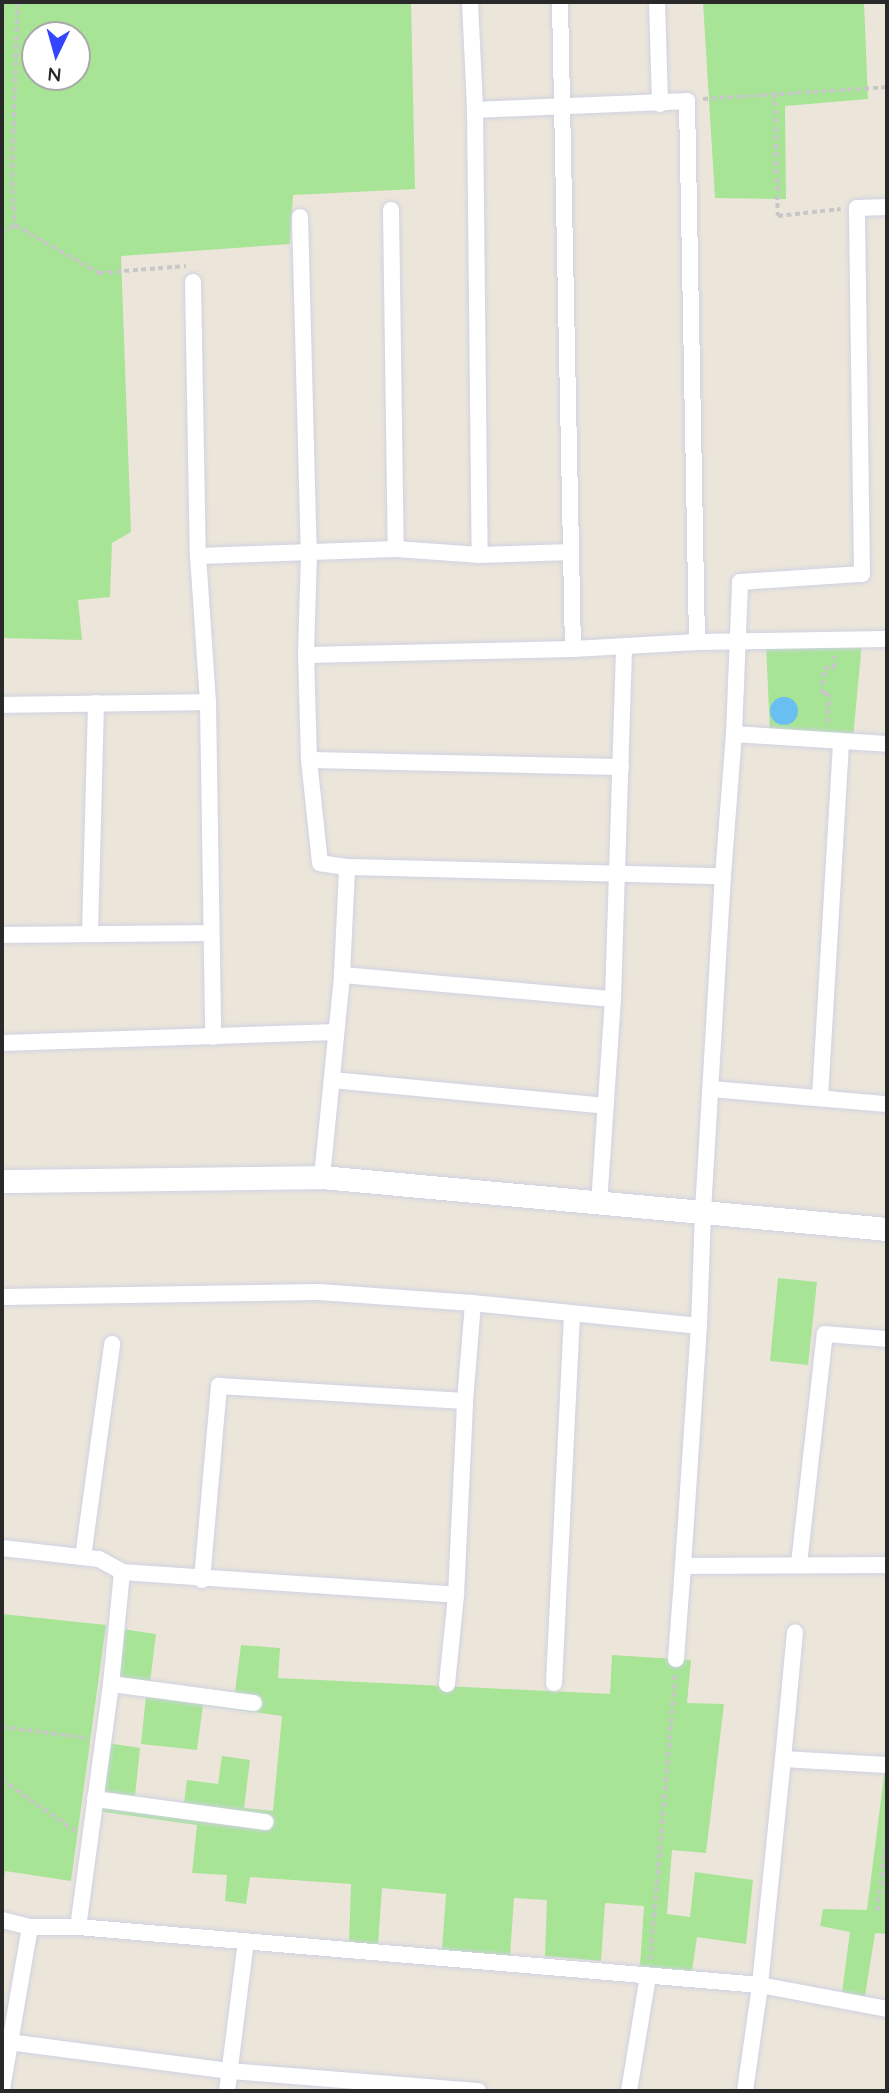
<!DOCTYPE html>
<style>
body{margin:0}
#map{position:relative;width:889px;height:2093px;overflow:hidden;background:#ece6da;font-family:Quicksand,sans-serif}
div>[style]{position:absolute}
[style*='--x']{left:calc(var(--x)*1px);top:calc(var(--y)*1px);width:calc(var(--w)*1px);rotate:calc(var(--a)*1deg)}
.green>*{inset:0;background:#a7e495}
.water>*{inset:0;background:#69bff2}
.round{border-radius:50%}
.path>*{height:3.5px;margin-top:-1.75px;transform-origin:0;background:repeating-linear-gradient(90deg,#c7c7c7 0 5px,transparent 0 8.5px)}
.roads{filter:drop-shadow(0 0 2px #cfd1e3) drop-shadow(0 0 2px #cfd1e3)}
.street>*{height:16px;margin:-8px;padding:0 8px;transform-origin:8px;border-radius:8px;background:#fff}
.secondary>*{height:23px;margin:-11.5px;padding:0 11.5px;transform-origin:11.5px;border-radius:11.5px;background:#fff}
span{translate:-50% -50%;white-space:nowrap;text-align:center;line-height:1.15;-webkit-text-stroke:5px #fff;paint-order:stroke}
.frame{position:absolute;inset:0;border:4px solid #292929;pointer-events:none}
.north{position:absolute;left:21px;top:21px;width:70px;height:70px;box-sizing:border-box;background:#fff;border:2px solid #a9a9a9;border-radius:50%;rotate:185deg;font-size:19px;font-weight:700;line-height:28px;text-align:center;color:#292929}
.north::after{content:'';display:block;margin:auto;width:24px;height:32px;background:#3445ff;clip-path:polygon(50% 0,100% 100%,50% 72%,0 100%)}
</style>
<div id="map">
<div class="green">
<div style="clip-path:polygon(evenodd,2px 2px,411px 2px,415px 189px,293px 195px,290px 244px,121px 256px,131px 532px,112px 543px,110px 597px,78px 600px,82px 640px,2px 638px,2px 2px,77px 35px,77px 77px,35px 77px,35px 35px,77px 35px)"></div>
<div style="clip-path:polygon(703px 2px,864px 2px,868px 99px,785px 106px,786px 199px,715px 198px)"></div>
<div style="clip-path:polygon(862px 642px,853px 738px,770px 732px,766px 644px)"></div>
<div style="clip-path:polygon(778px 1278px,817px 1282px,808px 1365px,770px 1361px)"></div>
<div style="clip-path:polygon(2px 1614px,106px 1625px,71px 1881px,5px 1871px,2px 1895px)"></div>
<div style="clip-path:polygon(122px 1629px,156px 1634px,150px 1682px,235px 1692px,241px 1645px,280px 1648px,278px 1678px,610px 1694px,612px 1655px,691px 1660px,687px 1703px,724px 1704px,706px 1853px,672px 1850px,667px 1914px,690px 1917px,695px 1872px,753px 1880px,746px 1944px,697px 1937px,692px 1971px,640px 1966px,644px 1906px,605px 1903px,601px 1961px,545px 1956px,547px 1900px,514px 1898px,510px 1956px,442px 1950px,446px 1894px,382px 1888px,378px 1945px,349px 1943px,351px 1884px,250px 1877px,246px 1904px,225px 1901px,227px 1875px,192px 1873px,197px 1825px,98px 1811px,107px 1743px,140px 1748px,135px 1796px,184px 1803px,187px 1780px,218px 1784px,222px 1756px,250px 1760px,244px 1808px,273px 1811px,282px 1716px,203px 1705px,197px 1750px,141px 1744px,146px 1696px,114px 1690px)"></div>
<div style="clip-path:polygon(885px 1768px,887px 1769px,887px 1934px,875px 1933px,865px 1996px,842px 1993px,850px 1932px,820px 1926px,823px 1909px,867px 1910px)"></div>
</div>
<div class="water">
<div class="round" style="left:770px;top:697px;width:28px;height:28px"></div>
</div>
<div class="path">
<div style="--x:18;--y:2;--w:179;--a:91.9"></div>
<div style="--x:12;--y:181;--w:44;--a:86.1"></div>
<div style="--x:15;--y:225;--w:97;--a:29.7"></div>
<div style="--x:99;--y:273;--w:87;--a:-4.6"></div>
<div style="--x:775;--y:93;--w:123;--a:88.6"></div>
<div style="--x:778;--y:216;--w:63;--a:-6.3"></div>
<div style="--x:703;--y:99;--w:184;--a:-3.7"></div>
<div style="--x:2;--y:232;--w:15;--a:-28"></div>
<div style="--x:827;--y:723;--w:28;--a:-86"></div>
<div style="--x:829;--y:695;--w:7;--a:-172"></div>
<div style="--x:822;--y:694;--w:26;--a:-86"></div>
<div style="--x:824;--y:668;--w:10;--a:0"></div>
<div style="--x:834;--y:668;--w:12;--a:-90"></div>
<div style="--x:2;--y:1727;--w:86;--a:7.4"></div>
<div style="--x:2;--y:1780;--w:89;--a:34.9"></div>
<div style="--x:877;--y:1911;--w:80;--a:-82.8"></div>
<div style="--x:650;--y:1960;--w:286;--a:-85"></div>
</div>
<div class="roads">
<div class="street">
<div style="--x:470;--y:2;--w:108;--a:87.3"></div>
<div style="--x:475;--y:110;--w:445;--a:89.4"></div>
<div style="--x:560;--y:2;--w:647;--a:88.85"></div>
<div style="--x:657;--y:2;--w:102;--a:88.3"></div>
<div style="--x:475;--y:110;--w:212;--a:-2.4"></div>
<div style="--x:687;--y:101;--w:541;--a:88.94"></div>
<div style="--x:391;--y:210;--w:339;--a:89.2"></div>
<div style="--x:300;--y:217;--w:336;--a:88.5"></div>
<div style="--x:309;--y:553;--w:102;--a:91.7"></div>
<div style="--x:193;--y:282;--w:274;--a:89"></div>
<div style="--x:208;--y:702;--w:146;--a:-93.9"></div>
<div style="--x:198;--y:556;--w:198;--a:-2"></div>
<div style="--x:396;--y:549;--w:84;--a:4.1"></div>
<div style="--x:480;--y:555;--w:91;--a:-1.9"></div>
<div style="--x:2;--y:705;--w:206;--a:-0.8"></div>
<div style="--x:208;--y:702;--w:335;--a:89.1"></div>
<div style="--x:734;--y:734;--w:153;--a:3.7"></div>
<div style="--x:309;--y:760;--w:312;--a:1.3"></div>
<div style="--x:347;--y:867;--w:376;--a:1.4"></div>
<div style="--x:90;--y:933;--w:230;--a:-88.5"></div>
<div style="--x:2;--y:935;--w:209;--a:-0.5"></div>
<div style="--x:342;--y:975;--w:272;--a:5.1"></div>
<div style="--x:2;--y:1043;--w:334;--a:-1.9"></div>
<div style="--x:332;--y:1080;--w:275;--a:5.4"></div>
<div style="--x:711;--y:1089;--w:177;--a:4.9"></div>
<div style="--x:820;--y:1097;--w:356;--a:-86.6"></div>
<div style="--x:322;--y:1177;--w:203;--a:-84.3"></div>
<div style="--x:342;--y:975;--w:108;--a:-87.3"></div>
<div style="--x:347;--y:867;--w:27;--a:-172"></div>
<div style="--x:320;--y:863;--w:104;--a:-96.1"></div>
<div style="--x:309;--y:760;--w:105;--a:-91.6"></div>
<div style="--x:306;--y:655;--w:267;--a:-1.3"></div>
<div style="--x:573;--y:649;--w:124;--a:-3.2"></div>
<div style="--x:697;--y:642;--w:190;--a:-0.9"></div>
<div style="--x:599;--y:1204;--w:205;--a:-86.1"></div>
<div style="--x:613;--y:999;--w:352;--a:-88.2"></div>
<div style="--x:2;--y:1297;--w:317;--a:-0.9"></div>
<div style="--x:319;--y:1292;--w:154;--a:4.1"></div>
<div style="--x:473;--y:1303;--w:227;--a:5.8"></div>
<div style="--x:2;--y:1548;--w:98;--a:6.5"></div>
<div style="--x:99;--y:1559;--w:26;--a:29"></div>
<div style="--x:122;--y:1572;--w:113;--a:95.6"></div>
<div style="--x:111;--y:1684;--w:245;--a:97.7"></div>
<div style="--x:78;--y:1927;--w:684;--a:4.86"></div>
<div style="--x:760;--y:1985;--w:129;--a:10.7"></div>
<div style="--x:83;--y:1557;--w:215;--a:-82.2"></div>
<div style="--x:799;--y:1564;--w:231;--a:-83.6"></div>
<div style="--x:825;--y:1334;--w:62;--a:4.6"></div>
<div style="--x:683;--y:1566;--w:241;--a:-86.2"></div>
<div style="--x:699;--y:1326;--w:115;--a:-88"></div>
<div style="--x:703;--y:1211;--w:336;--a:-86.6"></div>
<div style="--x:723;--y:876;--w:142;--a:-85.6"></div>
<div style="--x:734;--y:734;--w:152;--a:-87.7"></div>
<div style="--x:740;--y:582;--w:122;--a:-3.8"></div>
<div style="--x:862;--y:574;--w:366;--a:-90.8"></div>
<div style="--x:857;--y:208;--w:30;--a:-2"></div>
<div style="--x:122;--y:1572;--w:335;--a:3.9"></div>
<div style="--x:202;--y:1580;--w:195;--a:-85"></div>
<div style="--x:219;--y:1386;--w:246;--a:3.5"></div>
<div style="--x:676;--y:1659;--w:93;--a:-85.7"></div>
<div style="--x:683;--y:1566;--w:204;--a:-0.3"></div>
<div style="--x:554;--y:1683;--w:369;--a:-87.2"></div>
<div style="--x:111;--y:1684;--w:144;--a:7.6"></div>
<div style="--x:447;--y:1684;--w:89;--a:-84.2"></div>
<div style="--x:456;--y:1595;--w:194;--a:-87.3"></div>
<div style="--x:465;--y:1401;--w:98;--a:-85.3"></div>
<div style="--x:783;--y:1759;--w:127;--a:-84.6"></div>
<div style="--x:95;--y:1799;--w:172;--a:7.7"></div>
<div style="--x:2;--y:1920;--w:29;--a:14"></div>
<div style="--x:9;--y:2042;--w:223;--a:7.5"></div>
<div style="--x:230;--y:2071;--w:249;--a:4.6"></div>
<div style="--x:2;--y:2089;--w:164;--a:-80.2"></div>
<div style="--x:30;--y:1927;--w:48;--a:0"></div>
<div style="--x:227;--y:2091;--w:151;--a:-82.8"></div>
<div style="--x:629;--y:2091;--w:117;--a:-80.6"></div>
<div style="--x:745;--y:2091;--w:107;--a:-81.9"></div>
<div style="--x:760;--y:1985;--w:227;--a:-84.2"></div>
<div style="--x:783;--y:1759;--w:104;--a:3.3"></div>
</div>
<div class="secondary">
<div style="--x:2;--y:1181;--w:320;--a:-0.7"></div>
<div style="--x:322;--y:1177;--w:567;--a:5.26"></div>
</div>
</div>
<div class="frame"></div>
<div class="north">N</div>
</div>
